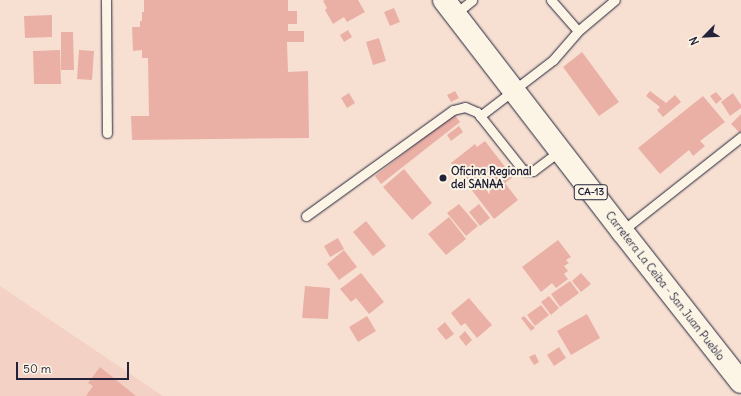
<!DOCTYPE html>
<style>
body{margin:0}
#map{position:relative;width:741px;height:396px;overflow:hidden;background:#f7e0d2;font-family:Delius,sans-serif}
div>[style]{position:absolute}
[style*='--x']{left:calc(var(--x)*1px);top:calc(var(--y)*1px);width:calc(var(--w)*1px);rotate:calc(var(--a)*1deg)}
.built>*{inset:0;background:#f3d2c5}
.building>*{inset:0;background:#eab0a6}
.roads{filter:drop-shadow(0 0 1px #22223b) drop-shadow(0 0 1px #22223b)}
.service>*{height:9px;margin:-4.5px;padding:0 4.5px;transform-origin:4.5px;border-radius:4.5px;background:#fcf5e5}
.primary>*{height:22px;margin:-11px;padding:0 11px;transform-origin:11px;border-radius:11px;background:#fcf5e5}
.dots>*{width:11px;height:11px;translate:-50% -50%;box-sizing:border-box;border:2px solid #fcf5e5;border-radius:50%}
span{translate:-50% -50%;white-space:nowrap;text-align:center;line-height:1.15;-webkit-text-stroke:4px #fcf5e5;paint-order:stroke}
.shield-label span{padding:1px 3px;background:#fcf5e5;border:1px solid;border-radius:3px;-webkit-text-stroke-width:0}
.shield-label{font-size:10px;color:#22223b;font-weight:700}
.poi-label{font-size:11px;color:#22223b;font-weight:700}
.left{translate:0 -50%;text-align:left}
.street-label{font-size:11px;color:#22223b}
.north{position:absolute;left:685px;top:16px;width:40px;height:40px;-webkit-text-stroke:3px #fcf5e5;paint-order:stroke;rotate:246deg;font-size:11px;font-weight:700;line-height:16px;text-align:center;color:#22223b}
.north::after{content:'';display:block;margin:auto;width:14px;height:18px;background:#22223b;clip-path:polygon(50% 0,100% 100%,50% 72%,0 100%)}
.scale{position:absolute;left:16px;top:362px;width:113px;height:18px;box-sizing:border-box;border:2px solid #22223b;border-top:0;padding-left:5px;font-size:12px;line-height:14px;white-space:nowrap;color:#22223b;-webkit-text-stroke:3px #fcf5e5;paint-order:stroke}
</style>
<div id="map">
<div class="built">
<div style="clip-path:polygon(0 286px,163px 396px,0 396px)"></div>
</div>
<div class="building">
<div style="clip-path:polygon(144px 0,288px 0,288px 11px,297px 11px,297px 24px,288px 24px,288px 31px,304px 31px,304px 42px,287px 42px,288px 72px,308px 71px,309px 138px,132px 140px,131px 116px,149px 116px,148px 58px,142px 58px,142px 50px,133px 51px,132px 27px,140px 27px,140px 21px,142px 21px,142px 12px,144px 12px)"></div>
<div style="clip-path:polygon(325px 0,358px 0,365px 12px,347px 22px,344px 17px,333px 24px,325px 10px,327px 8px,323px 1px)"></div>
<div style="clip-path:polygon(394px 8px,400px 22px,390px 26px,384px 12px)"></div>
<div style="clip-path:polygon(52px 15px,52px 37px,25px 38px,24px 16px)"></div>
<div style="clip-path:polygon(348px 30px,352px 37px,344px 42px,340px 35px)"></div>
<div style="clip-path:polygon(61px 32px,73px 32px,74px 70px,61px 70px)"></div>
<div style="clip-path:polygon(379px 38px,386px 61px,373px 65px,366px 42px)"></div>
<div style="clip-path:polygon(60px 50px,61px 84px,34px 84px,33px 51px)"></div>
<div style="clip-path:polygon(79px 50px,94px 51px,92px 80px,77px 79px)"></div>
<div style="clip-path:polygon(582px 52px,619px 102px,599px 116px,563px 67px)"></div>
<div style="clip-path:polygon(455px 91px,459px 98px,451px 102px,447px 95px)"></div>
<div style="clip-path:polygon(650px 91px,666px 103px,675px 95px,681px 102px,663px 117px,657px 110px,660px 107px,646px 96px)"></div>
<div style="clip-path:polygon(716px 92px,722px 99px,716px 104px,710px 96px)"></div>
<div style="clip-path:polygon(349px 93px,355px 103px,347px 108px,341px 98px)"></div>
<div style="clip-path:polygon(733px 93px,741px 105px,741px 108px,730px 116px,721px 102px)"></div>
<div style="clip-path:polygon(703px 96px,725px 122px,700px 141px,705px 146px,693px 156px,689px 150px,660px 174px,638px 148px)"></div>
<div style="clip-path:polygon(454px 114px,460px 122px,381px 184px,375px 176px)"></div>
<div style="clip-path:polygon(741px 114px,741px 134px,731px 124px)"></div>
<div style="clip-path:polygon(459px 126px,463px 132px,451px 141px,447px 135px)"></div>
<div style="clip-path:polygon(485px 141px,513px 177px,505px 183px,518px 200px,494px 219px,451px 163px,475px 144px,477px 147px)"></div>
<div style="clip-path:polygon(404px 169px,432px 203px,412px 220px,383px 187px)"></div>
<div style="clip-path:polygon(459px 204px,478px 226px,466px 236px,447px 213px)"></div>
<div style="clip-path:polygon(479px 204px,490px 218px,480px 226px,469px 212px)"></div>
<div style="clip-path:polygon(449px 217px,466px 239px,446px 255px,428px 234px)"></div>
<div style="clip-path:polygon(366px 221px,386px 246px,373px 256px,353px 232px)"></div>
<div style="clip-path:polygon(338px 238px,344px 249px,330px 257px,324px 246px)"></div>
<div style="clip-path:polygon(558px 240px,571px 257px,566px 260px,569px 263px,564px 266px,568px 271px,564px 274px,568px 279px,556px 288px,552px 283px,541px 292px,522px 267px)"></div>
<div style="clip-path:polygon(344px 250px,357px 267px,339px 280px,327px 264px)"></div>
<div style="clip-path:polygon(361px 273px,384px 302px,369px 314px,356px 298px,351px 302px,340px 289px)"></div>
<div style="clip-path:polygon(581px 273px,591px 284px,581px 292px,572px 281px)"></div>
<div style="clip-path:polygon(570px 281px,579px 293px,560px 307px,551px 294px)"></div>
<div style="clip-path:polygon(305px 286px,330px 288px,328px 319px,302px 318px)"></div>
<div style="clip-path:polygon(549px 296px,559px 308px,551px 315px,541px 302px)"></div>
<div style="clip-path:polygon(469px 298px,492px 325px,477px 338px,465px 323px,461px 326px,451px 313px)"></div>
<div style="clip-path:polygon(541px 305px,549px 315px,535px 326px,527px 315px)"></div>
<div style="clip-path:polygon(587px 314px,600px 338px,571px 355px,557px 331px)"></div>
<div style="clip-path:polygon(367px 316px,376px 331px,358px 342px,349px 327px)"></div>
<div style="clip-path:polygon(524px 316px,535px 328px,531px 331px,521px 318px)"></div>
<div style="clip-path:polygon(445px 322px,454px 334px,446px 340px,437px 329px)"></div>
<div style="clip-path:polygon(465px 331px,472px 340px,466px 346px,459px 337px)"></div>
<div style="clip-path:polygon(559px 347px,566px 358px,554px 366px,547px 355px)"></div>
<div style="clip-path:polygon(535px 354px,539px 362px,534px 365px,529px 357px)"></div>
<div style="clip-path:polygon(100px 367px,136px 396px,86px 396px,93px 386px,88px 383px)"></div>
</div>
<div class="roads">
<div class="service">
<div style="--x:106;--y:0;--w:133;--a:89.6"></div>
<div style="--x:551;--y:0;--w:41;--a:48.9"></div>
<div style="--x:455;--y:14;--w:22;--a:-39"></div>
<div style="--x:480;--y:116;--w:92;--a:-37.5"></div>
<div style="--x:553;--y:60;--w:38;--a:-49"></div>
<div style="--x:578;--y:31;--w:48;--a:-40"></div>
<div style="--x:306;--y:216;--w:181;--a:-35.8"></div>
<div style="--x:453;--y:110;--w:12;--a:-14"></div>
<div style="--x:465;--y:107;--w:13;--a:23"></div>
<div style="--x:477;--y:112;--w:74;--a:51.6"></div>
<div style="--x:523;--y:170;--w:10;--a:6"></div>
<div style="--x:533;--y:171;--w:34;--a:-37"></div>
<div style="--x:622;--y:231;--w:152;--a:-38.3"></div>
</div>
<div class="primary">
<div style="--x:444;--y:0;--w:292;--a:52.4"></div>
<div style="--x:622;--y:231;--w:192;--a:51.8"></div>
</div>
</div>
<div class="dots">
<div style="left:443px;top:178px;background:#22223b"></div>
</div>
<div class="shield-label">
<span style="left:591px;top:192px">CA-13</span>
</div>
<div class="poi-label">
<span class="left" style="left:451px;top:178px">Oficina Regional<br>del SANAA</span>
</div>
<div class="street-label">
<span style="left:665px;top:286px;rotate:52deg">Carretera La Ceiba - San Juan Pueblo</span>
</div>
<div class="north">N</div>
<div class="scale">50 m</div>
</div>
